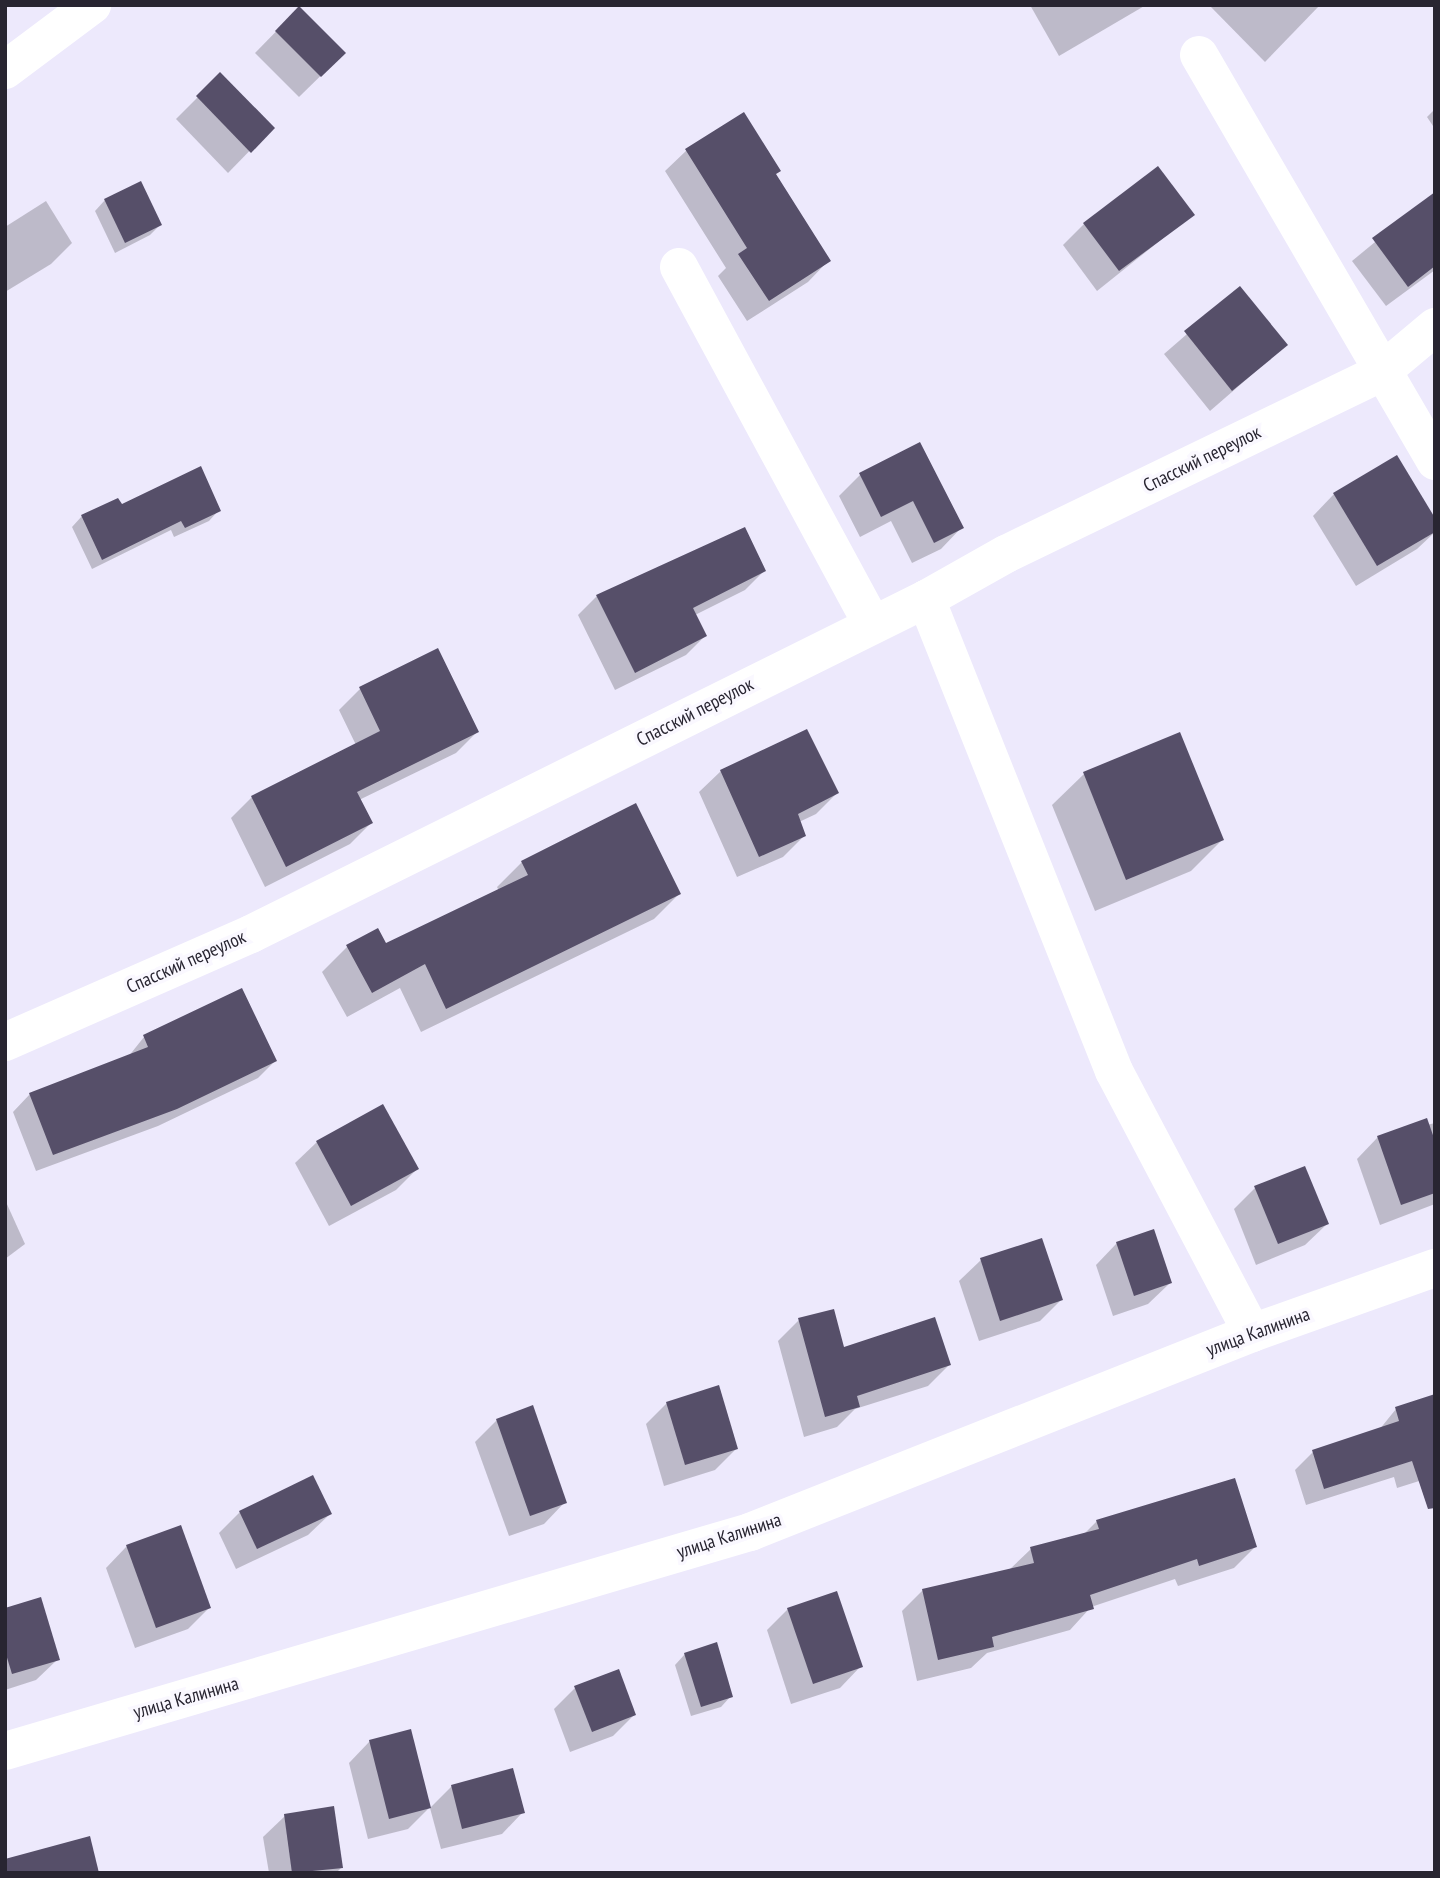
<!DOCTYPE html>
<meta charset="utf-8">
<style>
body{margin:0}
#map{position:relative;width:1440px;height:1878px;overflow:hidden;background:#ede9fc;font-family:"PT Sans Narrow",sans-serif}
div>[style]{position:absolute}
[style*='--x']{left:calc(var(--x)*1px);top:calc(var(--y)*1px);width:calc(var(--w)*1px);rotate:calc(var(--a)*1deg)}
.shadow>*{inset:0;background:#0003}
.building>*{inset:0;background:#564f69}
.minor>*{height:38px;margin:-19px;padding:0 19px;transform-origin:19px;border-radius:19px;background:#fff}
span{translate:-50% -50%;white-space:nowrap;text-align:center;line-height:1.15;-webkit-text-stroke:7px #faf8ff;paint-order:stroke}
.street-label{font-size:19px;color:#282531}
.frame{position:absolute;inset:0;border:7px solid #282531;pointer-events:none}
</style>
<div id="map">
<div class="shadow">
<div style="clip-path:polygon(1030px 5px,1146px 5px,1059px 56px)"></div>
<div style="clip-path:polygon(1209px 5px,1320px 5px,1265px 62px)"></div>
<div style="clip-path:polygon(299px 8px,344px 53px,299px 97px,255px 53px)"></div>
<div style="clip-path:polygon(220px 75px,272px 128px,228px 173px,176px 119px)"></div>
<div style="clip-path:polygon(1435px 109px,1435px 129px,1427px 117px)"></div>
<div style="clip-path:polygon(687px 150px,774px 175px,829px 260px,808px 282px,747px 321px,718px 276px,726px 268px,665px 171px)"></div>
<div style="clip-path:polygon(105px 200px,160px 225px,150px 235px,115px 253px,95px 211px)"></div>
<div style="clip-path:polygon(1426px 200px,1435px 212px,1435px 270px,1386px 306px,1352px 261px)"></div>
<div style="clip-path:polygon(46px 201px,72px 243px,51px 264px,5px 292px,5px 227px)"></div>
<div style="clip-path:polygon(1192px 215px,1097px 291px,1063px 245px,1084px 224px)"></div>
<div style="clip-path:polygon(1240px 288px,1286px 345px,1210px 411px,1164px 354px)"></div>
<div style="clip-path:polygon(920px 444px,962px 527px,941px 549px,912px 563px,891px 521px,860px 537px,839px 496px,860px 475px)"></div>
<div style="clip-path:polygon(1334px 494px,1435px 532px,1417px 549px,1356px 586px,1313px 516px)"></div>
<div style="clip-path:polygon(121px 507px,219px 510px,209px 521px,174px 537px,171px 530px,92px 569px,72px 527px,82px 516px)"></div>
<div style="clip-path:polygon(764px 571px,745px 590px,695px 615px,705px 636px,686px 655px,615px 690px,578px 615px,597px 596px)"></div>
<div style="clip-path:polygon(360px 689px,477px 732px,456px 753px,359px 800px,371px 823px,350px 844px,265px 887px,231px 818px,252px 797px,356px 745px,339px 710px)"></div>
<div style="clip-path:polygon(721px 771px,837px 793px,816px 814px,799px 822px,804px 836px,783px 857px,737px 877px,699px 792px)"></div>
<div style="clip-path:polygon(1084px 774px,1222px 840px,1191px 871px,1095px 911px,1052px 805px)"></div>
<div style="clip-path:polygon(522px 862px,679px 894px,654px 919px,421px 1032px,400px 988px,347px 1017px,322px 972px,347px 947px,385px 946px,499px 891px,497px 887px)"></div>
<div style="clip-path:polygon(242px 990px,275px 1061px,258px 1078px,158px 1126px,36px 1171px,13px 1112px,30px 1094px,128px 1057px,144px 1037px)"></div>
<div style="clip-path:polygon(1435px 1123px,1435px 1204px,1380px 1225px,1357px 1159px,1378px 1137px)"></div>
<div style="clip-path:polygon(317px 1142px,417px 1169px,396px 1190px,329px 1226px,295px 1163px)"></div>
<div style="clip-path:polygon(1255px 1188px,1327px 1224px,1305px 1245px,1256px 1265px,1234px 1209px)"></div>
<div style="clip-path:polygon(6px 1202px,25px 1244px,5px 1259px,5px 1203px)"></div>
<div style="clip-path:polygon(1117px 1243px,1170px 1283px,1148px 1304px,1113px 1316px,1096px 1265px)"></div>
<div style="clip-path:polygon(981px 1260px,1061px 1300px,1040px 1321px,979px 1341px,959px 1281px)"></div>
<div style="clip-path:polygon(799px 1320px,843px 1350px,949px 1365px,928px 1386px,855px 1409px,837px 1427px,804px 1437px,778px 1341px)"></div>
<div style="clip-path:polygon(667px 1403px,736px 1449px,715px 1470px,664px 1486px,646px 1424px)"></div>
<div style="clip-path:polygon(1396px 1409px,1435px 1476px,1397px 1488px,1394px 1477px,1306px 1505px,1295px 1470px,1313px 1452px,1379px 1430px)"></div>
<div style="clip-path:polygon(497px 1420px,565px 1502px,544px 1524px,509px 1536px,475px 1442px)"></div>
<div style="clip-path:polygon(240px 1512px,330px 1514px,308px 1535px,236px 1569px,219px 1533px)"></div>
<div style="clip-path:polygon(1097px 1521px,1255px 1547px,1234px 1568px,1178px 1586px,1175px 1579px,1091px 1607px,1070px 1630px,987px 1653px,971px 1668px,917px 1681px,902px 1611px,923px 1590px,1009px 1570px,1031px 1549px,1083px 1535px)"></div>
<div style="clip-path:polygon(127px 1546px,209px 1608px,188px 1629px,135px 1648px,106px 1568px)"></div>
<div style="clip-path:polygon(788px 1609px,861px 1666px,840px 1688px,791px 1704px,767px 1630px)"></div>
<div style="clip-path:polygon(5px 1610px,58px 1659px,36px 1680px,5px 1690px)"></div>
<div style="clip-path:polygon(685px 1654px,731px 1696px,721px 1707px,691px 1716px,675px 1665px)"></div>
<div style="clip-path:polygon(575px 1688px,634px 1715px,613px 1736px,570px 1752px,554px 1709px)"></div>
<div style="clip-path:polygon(370px 1741px,429px 1808px,408px 1829px,368px 1839px,349px 1763px)"></div>
<div style="clip-path:polygon(452px 1786px,523px 1812px,502px 1834px,441px 1849px,430px 1808px)"></div>
<div style="clip-path:polygon(285px 1816px,341px 1868px,336px 1873px,269px 1873px,263px 1837px)"></div>
</div>
<div class="building">
<div style="clip-path:polygon(299px 6px,346px 53px,321px 77px,275px 31px)"></div>
<div style="clip-path:polygon(220px 72px,275px 128px,251px 153px,196px 96px)"></div>
<div style="clip-path:polygon(744px 112px,781px 171px,776px 174px,831px 261px,769px 301px,738px 254px,747px 248px,685px 149px)"></div>
<div style="clip-path:polygon(1158px 166px,1195px 215px,1119px 271px,1083px 223px)"></div>
<div style="clip-path:polygon(141px 181px,162px 225px,125px 243px,104px 199px)"></div>
<div style="clip-path:polygon(1435px 192px,1435px 266px,1408px 287px,1372px 238px)"></div>
<div style="clip-path:polygon(1240px 286px,1288px 345px,1232px 391px,1184px 331px)"></div>
<div style="clip-path:polygon(920px 442px,964px 528px,934px 543px,913px 501px,881px 517px,859px 473px)"></div>
<div style="clip-path:polygon(1397px 455px,1435px 518px,1435px 532px,1377px 566px,1333px 493px)"></div>
<div style="clip-path:polygon(201px 466px,221px 511px,185px 528px,181px 521px,102px 560px,81px 515px,118px 498px,122px 504px)"></div>
<div style="clip-path:polygon(745px 527px,766px 571px,693px 608px,707px 636px,635px 673px,596px 595px)"></div>
<div style="clip-path:polygon(438px 648px,479px 732px,357px 792px,373px 823px,286px 867px,251px 796px,380px 731px,359px 687px)"></div>
<div style="clip-path:polygon(807px 729px,839px 793px,798px 814px,806px 836px,759px 857px,720px 770px)"></div>
<div style="clip-path:polygon(1180px 732px,1224px 840px,1126px 880px,1083px 772px)"></div>
<div style="clip-path:polygon(636px 803px,681px 894px,446px 1009px,425px 964px,372px 993px,346px 945px,378px 928px,386px 943px,528px 875px,521px 861px)"></div>
<div style="clip-path:polygon(242px 988px,277px 1061px,177px 1109px,53px 1155px,29px 1093px,148px 1047px,143px 1035px)"></div>
<div style="clip-path:polygon(383px 1104px,419px 1169px,351px 1206px,316px 1141px)"></div>
<div style="clip-path:polygon(1427px 1118px,1435px 1141px,1435px 1193px,1401px 1205px,1377px 1136px)"></div>
<div style="clip-path:polygon(1305px 1166px,1329px 1224px,1278px 1244px,1254px 1186px)"></div>
<div style="clip-path:polygon(1154px 1229px,1172px 1283px,1134px 1296px,1116px 1242px)"></div>
<div style="clip-path:polygon(1042px 1238px,1063px 1300px,1000px 1321px,980px 1258px)"></div>
<div style="clip-path:polygon(834px 1309px,844px 1347px,935px 1317px,951px 1365px,857px 1396px,860px 1407px,825px 1417px,798px 1318px)"></div>
<div style="clip-path:polygon(719px 1385px,738px 1449px,685px 1465px,666px 1402px)"></div>
<div style="clip-path:polygon(1435px 1394px,1435px 1508px,1428px 1509px,1412px 1461px,1324px 1489px,1312px 1450px,1399px 1421px,1395px 1407px)"></div>
<div style="clip-path:polygon(533px 1405px,567px 1503px,530px 1516px,496px 1419px)"></div>
<div style="clip-path:polygon(313px 1475px,332px 1514px,257px 1549px,239px 1511px)"></div>
<div style="clip-path:polygon(1235px 1478px,1257px 1547px,1199px 1566px,1197px 1559px,1090px 1595px,1094px 1609px,992px 1637px,994px 1647px,938px 1660px,922px 1589px,1034px 1563px,1030px 1547px,1099px 1529px,1096px 1520px)"></div>
<div style="clip-path:polygon(181px 1525px,211px 1608px,156px 1628px,126px 1545px)"></div>
<div style="clip-path:polygon(837px 1591px,863px 1667px,813px 1684px,787px 1608px)"></div>
<div style="clip-path:polygon(41px 1597px,60px 1660px,12px 1674px,5px 1651px,5px 1608px)"></div>
<div style="clip-path:polygon(717px 1642px,733px 1697px,701px 1707px,684px 1653px)"></div>
<div style="clip-path:polygon(619px 1669px,636px 1715px,592px 1732px,574px 1686px)"></div>
<div style="clip-path:polygon(411px 1729px,431px 1808px,389px 1819px,369px 1740px)"></div>
<div style="clip-path:polygon(513px 1768px,525px 1813px,462px 1829px,451px 1785px)"></div>
<div style="clip-path:polygon(334px 1806px,343px 1868px,292px 1873px,284px 1814px)"></div>
<div style="clip-path:polygon(90px 1836px,99px 1873px,5px 1873px,5px 1859px)"></div>
</div>
<div class="minor">
<div style="--x:1199;--y:55;--w:470;--a:59.8"></div>
<div style="--x:5;--y:70;--w:109;--a:-36.8"></div>
<div style="--x:679;--y:267;--w:406;--a:61.6"></div>
<div style="--x:926;--y:599;--w:508;--a:68.28"></div>
<div style="--x:1114;--y:1071;--w:296;--a:62.2"></div>
<div style="--x:5;--y:1042;--w:269;--a:-23.7"></div>
<div style="--x:251;--y:934;--w:754;--a:-26.4"></div>
<div style="--x:926;--y:599;--w:92;--a:-29.4"></div>
<div style="--x:1006;--y:554;--w:415;--a:-25.8"></div>
<div style="--x:1380;--y:373;--w:72;--a:-39.9"></div>
<div style="--x:5;--y:1751;--w:777;--a:-16.38"></div>
<div style="--x:750;--y:1532;--w:540;--a:-21.62"></div>
<div style="--x:1252;--y:1333;--w:194;--a:-19.6"></div>
</div>
<div class="street-label">
<span style="left:1202px;top:459px;rotate:-26deg">Спасский переулок</span>
<span style="left:695px;top:712px;rotate:-27deg">Спасский переулок</span>
<span style="left:186px;top:962px;rotate:-24deg">Спасский переулок</span>
<span style="left:1258px;top:1332px;rotate:-20deg">улица Калинина</span>
<span style="left:729px;top:1536px;rotate:-18deg">улица Калинина</span>
<span style="left:186px;top:1698px;rotate:-16deg">улица Калинина</span>
</div>
<div class="frame"></div>
</div>
